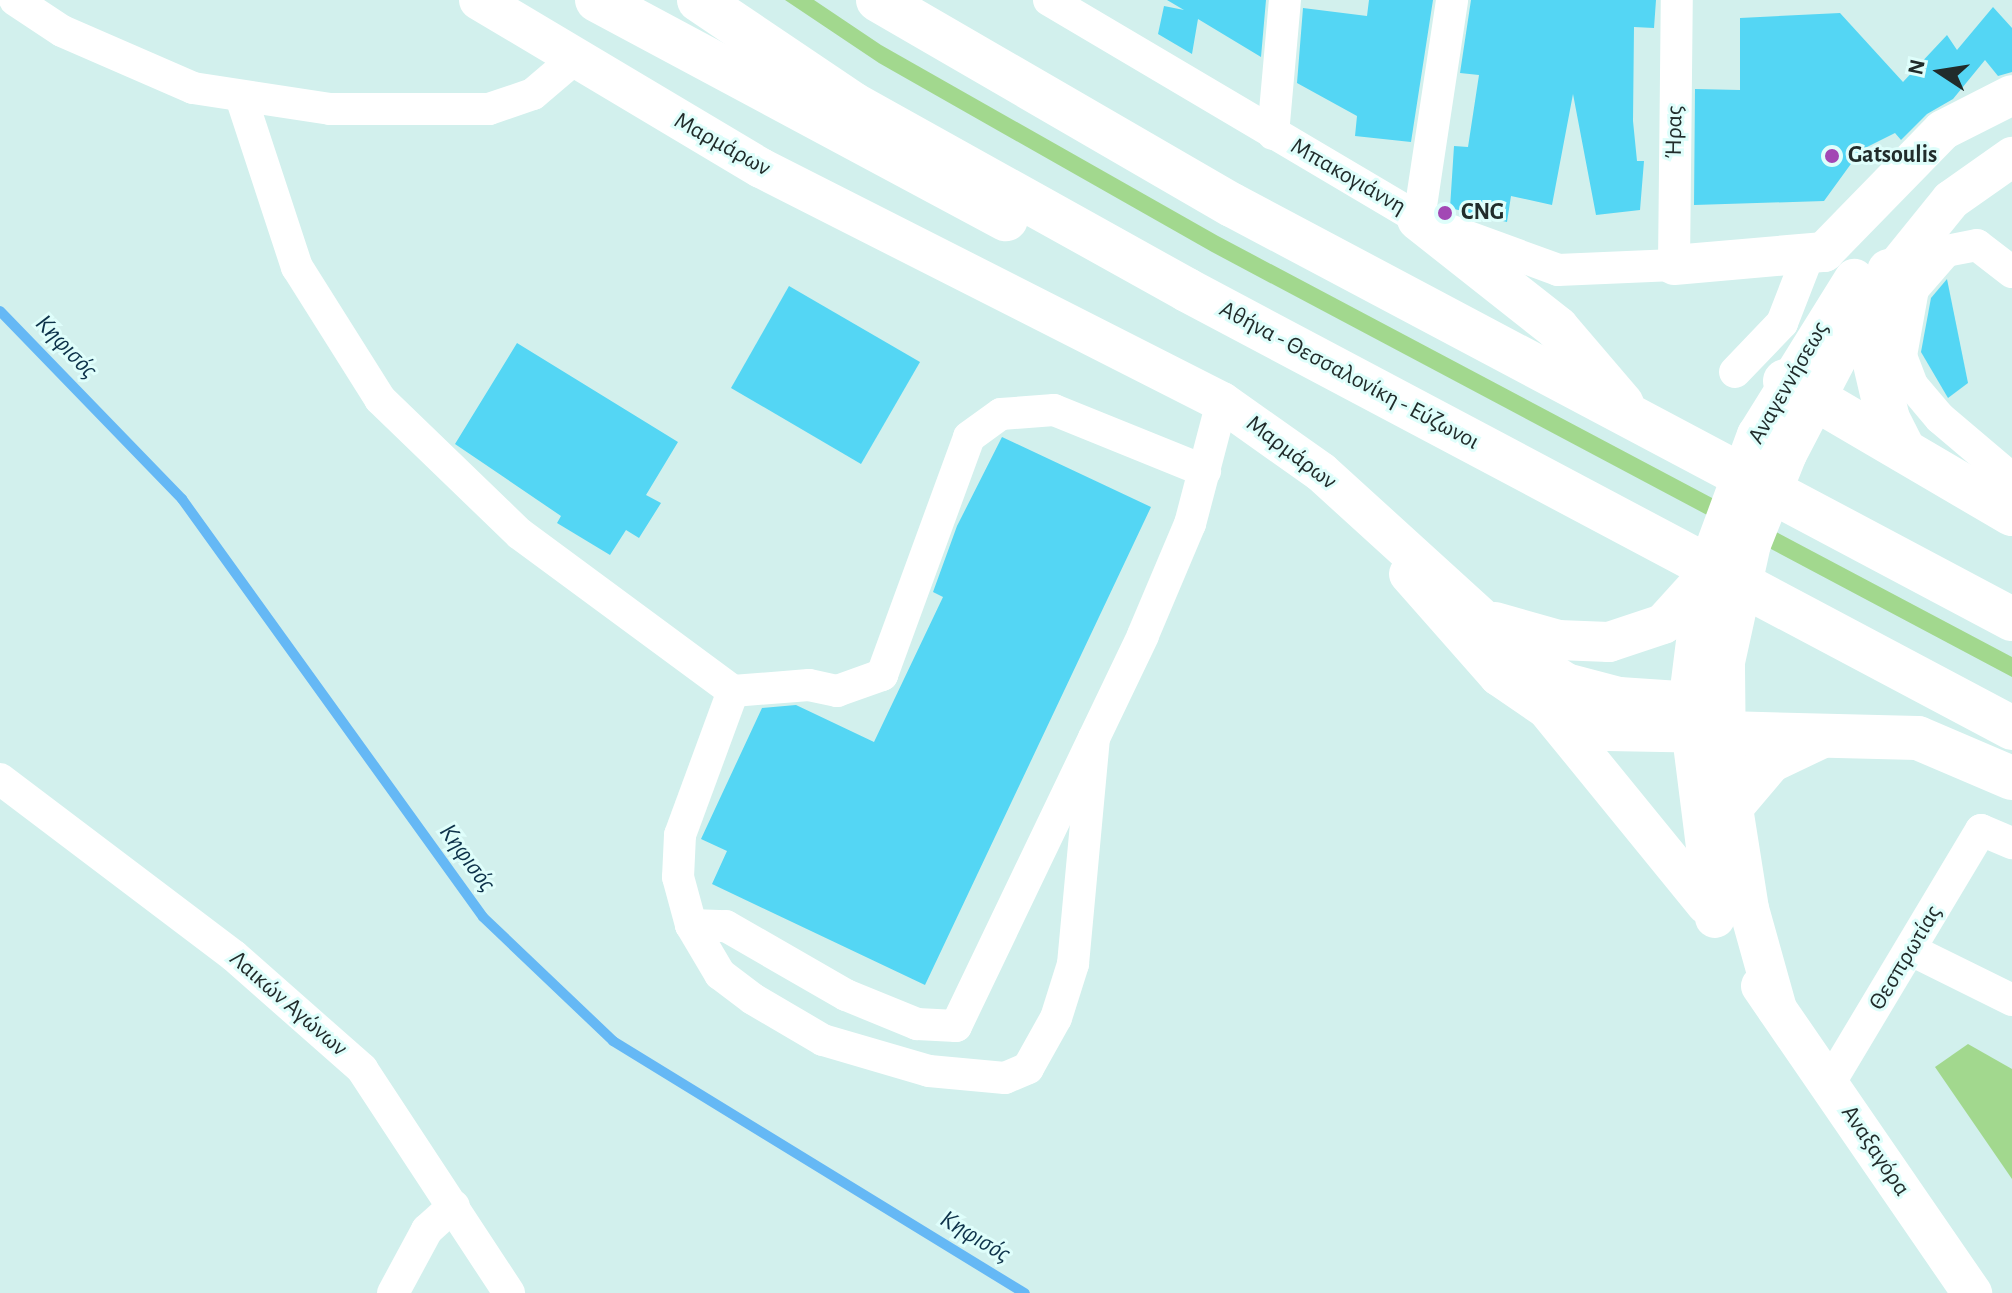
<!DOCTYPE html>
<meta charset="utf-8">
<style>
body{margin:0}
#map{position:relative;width:2012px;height:1293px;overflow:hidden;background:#d2f0ed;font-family:"Alegreya Sans",sans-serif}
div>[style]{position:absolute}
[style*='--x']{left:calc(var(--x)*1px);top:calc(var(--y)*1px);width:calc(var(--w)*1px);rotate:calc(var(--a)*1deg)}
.green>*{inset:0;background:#a2d88e}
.stream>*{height:10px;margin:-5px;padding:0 5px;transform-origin:5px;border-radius:5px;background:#65b8f5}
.building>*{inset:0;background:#54d6f4}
.minor>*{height:32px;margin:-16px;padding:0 16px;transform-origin:16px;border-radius:16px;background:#fff}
.major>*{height:40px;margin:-20px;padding:0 20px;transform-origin:20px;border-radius:20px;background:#fff}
.highway>*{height:44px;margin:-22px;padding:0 22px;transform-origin:22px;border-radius:22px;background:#fff}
.dots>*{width:22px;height:22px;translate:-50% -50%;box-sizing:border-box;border:4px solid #dffefb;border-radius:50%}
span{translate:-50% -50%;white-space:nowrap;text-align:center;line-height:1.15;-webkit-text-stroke:6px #dffefb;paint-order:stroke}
.street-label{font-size:24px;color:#212c2b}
.poi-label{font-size:24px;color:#212c2b;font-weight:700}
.left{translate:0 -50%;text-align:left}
.water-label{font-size:26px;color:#0c3149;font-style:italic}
.north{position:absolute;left:1900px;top:32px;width:80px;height:80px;-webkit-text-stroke:6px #dffefb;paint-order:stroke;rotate:282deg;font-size:22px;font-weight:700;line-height:32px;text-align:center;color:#212c2b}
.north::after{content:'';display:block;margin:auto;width:28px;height:36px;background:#212c2b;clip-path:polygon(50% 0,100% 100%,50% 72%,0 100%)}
</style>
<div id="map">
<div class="green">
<div style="clip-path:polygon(785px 0,814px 0,881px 45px,1218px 236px,2012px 657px,2012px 677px,1212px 252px,879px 63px)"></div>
<div style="clip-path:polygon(1968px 1044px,2012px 1069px,2012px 1179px,1935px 1067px)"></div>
</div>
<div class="stream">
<div style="--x:0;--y:311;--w:262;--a:45.9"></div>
<div style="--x:182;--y:499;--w:515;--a:54.24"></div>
<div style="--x:483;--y:917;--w:180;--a:43.6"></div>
<div style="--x:613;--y:1041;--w:483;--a:31.5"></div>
</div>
<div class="building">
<div style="clip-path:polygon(1167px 0,1266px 0,1261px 57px,1198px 19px,1192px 54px,1158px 34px,1164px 6px,1184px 10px)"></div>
<div style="clip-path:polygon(1369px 0,1433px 0,1411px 142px,1355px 136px,1357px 116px,1297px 83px,1303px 8px,1367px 16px)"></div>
<div style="clip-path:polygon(1471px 0,1656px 0,1654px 28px,1634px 27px,1633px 121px,1637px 161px,1644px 161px,1640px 210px,1596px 215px,1573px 94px,1552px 205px,1511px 196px,1507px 222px,1450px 208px,1454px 146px,1468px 147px,1479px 75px,1460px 73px)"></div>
<div style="clip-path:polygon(1993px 7px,2012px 28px,2012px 72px,1998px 76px,1985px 60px,1953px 99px,1927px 114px,1901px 140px,1895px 133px,1861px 150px,1824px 201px,1694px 205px,1695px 89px,1740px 90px,1740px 18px,1840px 13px,1903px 82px,1947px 35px,1957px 50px)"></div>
<div style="clip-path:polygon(1947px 279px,1968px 383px,1948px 398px,1921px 352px,1931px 298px)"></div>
<div style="clip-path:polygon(789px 286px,920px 362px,861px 464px,731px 388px)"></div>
<div style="clip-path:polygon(517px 343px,678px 442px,646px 495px,661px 503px,639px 538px,626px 530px,610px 555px,557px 523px,561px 516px,455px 444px)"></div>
<div style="clip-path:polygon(1002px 437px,1151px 507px,925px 985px,712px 884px,727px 851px,701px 839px,762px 708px,796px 705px,874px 742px,943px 597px,933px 592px,957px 526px)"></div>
</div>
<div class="minor">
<div style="--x:15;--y:0;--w:56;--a:33.4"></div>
<div style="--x:62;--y:31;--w:143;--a:23.5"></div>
<div style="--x:193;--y:88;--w:139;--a:8.7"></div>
<div style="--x:330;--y:109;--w:159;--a:0"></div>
<div style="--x:489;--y:109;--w:46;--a:-18.8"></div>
<div style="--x:533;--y:94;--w:52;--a:-40.4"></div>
<div style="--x:1049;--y:0;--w:430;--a:30.6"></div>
<div style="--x:1419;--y:219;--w:148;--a:20.1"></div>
<div style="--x:1558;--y:270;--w:116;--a:-2.5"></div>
<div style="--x:1674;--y:265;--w:265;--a:-89.4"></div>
<div style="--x:242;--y:100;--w:176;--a:71.8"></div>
<div style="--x:297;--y:267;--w:156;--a:57.8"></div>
<div style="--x:380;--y:399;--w:194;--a:44"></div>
<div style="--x:520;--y:534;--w:265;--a:36.4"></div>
<div style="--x:733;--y:691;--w:76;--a:-4.5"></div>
<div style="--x:809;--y:685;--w:29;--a:12"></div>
<div style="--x:837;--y:691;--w:48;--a:-19.6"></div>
<div style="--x:882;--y:675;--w:253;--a:-69.9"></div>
<div style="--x:969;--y:437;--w:39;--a:-36"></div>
<div style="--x:1001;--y:414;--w:53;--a:-4.3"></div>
<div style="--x:1054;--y:410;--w:163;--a:22"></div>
<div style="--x:1273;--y:134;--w:135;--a:-84.9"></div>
<div style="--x:1419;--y:219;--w:221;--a:-81.4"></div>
<div style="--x:2012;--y:272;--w:44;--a:-142.4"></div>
<div style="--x:1977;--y:245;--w:32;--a:169"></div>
<div style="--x:1946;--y:251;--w:50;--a:131"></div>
<div style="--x:1913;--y:289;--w:68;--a:100.2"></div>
<div style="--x:1901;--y:356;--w:31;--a:69"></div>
<div style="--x:1912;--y:385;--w:43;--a:49.7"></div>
<div style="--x:1940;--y:418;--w:94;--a:40.3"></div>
<div style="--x:1735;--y:372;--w:68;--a:-46.2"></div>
<div style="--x:1782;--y:323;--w:72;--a:-68.8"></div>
<div style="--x:733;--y:691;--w:153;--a:110.2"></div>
<div style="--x:680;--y:835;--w:42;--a:92.7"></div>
<div style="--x:678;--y:877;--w:50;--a:74.8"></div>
<div style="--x:691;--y:925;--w:57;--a:59.4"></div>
<div style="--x:720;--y:974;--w:41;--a:37.1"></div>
<div style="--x:753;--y:999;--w:81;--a:30.4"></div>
<div style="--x:823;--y:1040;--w:110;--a:16.3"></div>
<div style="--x:929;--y:1071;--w:76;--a:5.3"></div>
<div style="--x:1005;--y:1078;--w:25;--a:-23"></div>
<div style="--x:1028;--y:1068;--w:57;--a:-60.8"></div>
<div style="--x:1056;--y:1018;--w:57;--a:-72.5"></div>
<div style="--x:1073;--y:964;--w:227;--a:-84.7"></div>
<div style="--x:0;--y:779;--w:293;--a:37.1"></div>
<div style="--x:234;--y:956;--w:171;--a:41.4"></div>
<div style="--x:362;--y:1069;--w:268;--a:56.7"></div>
<div style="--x:691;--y:925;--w:35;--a:2"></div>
<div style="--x:726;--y:926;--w:138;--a:29.9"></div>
<div style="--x:846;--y:995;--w:77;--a:22.2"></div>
<div style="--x:917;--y:1024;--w:39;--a:3"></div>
<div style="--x:956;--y:1026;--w:433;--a:-64.4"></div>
<div style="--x:1143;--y:635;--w:121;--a:-67.1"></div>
<div style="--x:1190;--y:524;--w:126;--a:-75.3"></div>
<div style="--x:1911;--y:950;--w:113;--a:26.3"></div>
<div style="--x:1829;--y:1084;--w:296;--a:-59.1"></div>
<div style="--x:1981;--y:830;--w:34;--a:23"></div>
<div style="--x:393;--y:1293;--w:72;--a:-61.6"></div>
<div style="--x:427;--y:1230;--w:36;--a:-42"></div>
</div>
<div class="major">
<div style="--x:479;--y:0;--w:328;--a:30.8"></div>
<div style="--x:761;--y:168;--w:517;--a:26.91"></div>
<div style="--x:1222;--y:402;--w:121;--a:35.3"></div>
<div style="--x:1321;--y:472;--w:269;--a:42.3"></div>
<div style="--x:1520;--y:653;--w:55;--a:33.1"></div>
<div style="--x:1566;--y:683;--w:55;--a:14.8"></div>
<div style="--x:1619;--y:697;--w:105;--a:3.8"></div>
<div style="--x:1674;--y:265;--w:151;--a:-5"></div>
<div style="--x:1824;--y:252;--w:170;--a:-45.7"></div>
<div style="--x:1943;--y:130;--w:77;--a:-26.9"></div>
<div style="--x:1409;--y:574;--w:136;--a:48.6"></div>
<div style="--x:1499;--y:676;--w:58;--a:34.5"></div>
<div style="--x:1547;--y:709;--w:65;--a:19.8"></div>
<div style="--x:1608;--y:731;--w:108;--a:1.1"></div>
<div style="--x:1495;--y:622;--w:66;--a:15.9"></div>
<div style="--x:1558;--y:640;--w:51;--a:2.2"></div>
<div style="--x:1609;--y:642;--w:57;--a:-18.4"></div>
<div style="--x:1663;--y:624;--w:58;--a:-47.8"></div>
<div style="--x:1547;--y:709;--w:252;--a:50.8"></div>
<div style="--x:1715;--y:918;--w:215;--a:-97.2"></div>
<div style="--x:1688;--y:705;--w:128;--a:-82.8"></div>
<div style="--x:1704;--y:578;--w:153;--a:-69.7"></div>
<div style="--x:1757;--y:435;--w:184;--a:-58.1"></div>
<div style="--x:1761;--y:986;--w:373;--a:55.5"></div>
<div style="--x:1777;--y:1009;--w:104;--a:-105.6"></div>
<div style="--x:1749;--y:909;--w:147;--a:-99"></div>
<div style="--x:1726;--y:764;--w:102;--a:-90.6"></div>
<div style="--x:1725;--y:662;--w:121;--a:-77.6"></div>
<div style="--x:1751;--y:544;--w:97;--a:-68.2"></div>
<div style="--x:1787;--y:454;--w:162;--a:-62.5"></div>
<div style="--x:1862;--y:310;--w:141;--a:-51"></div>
<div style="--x:1951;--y:200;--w:75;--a:-35.2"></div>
</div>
<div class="highway">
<div style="--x:597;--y:0;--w:464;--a:28.2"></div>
<div style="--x:699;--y:0;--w:186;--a:34"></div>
<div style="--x:853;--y:104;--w:382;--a:29.1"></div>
<div style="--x:1187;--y:290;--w:934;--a:27.96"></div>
<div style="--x:878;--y:0;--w:409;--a:30.1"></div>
<div style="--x:1232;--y:205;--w:883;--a:27.96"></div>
<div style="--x:1419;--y:219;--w:176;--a:38.3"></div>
<div style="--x:1557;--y:328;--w:100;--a:49.5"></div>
<div style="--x:1889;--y:271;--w:82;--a:102"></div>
<div style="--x:1872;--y:351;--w:70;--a:76.8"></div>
<div style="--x:1888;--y:419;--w:35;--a:63"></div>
<div style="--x:1785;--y:381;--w:263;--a:30.4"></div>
<div style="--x:1725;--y:733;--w:193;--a:1.5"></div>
<div style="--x:1918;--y:738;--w:102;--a:23.1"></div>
<div style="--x:1731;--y:807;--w:60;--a:-49.7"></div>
<div style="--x:1770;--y:761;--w:53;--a:-25.6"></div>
</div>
<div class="dots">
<div style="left:1832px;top:156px;background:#a248b4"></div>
<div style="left:1445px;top:213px;background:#a248b4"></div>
</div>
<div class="street-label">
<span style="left:1675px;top:132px;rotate:-89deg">Ήρας</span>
<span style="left:722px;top:145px;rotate:29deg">Μαρμάρων</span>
<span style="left:1348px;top:177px;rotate:30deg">Μπακογιάννη</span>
<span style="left:1349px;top:376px;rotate:28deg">Αθήνα - Θεσσαλονίκη - Εύζωνοι</span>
<span style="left:1789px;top:383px;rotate:-60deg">Αναγεννήσεως</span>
<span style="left:1291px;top:453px;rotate:37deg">Μαρμάρων</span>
<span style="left:1906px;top:958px;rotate:-59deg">Θεσπρωτίας</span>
<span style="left:288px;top:1004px;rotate:41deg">Λαικών Αγώνων</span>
<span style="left:1875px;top:1151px;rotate:56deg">Αναξαγόρα</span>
</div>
<div class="poi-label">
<span class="left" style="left:1848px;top:156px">Gatsoulis</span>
<span class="left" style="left:1461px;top:213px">CNG</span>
</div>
<div class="water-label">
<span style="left:66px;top:347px;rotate:46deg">Κηφισός</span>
<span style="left:467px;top:858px;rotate:54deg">Κηφισός</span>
<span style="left:975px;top:1237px;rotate:31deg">Κηφισός</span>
</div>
<div class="north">N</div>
</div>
